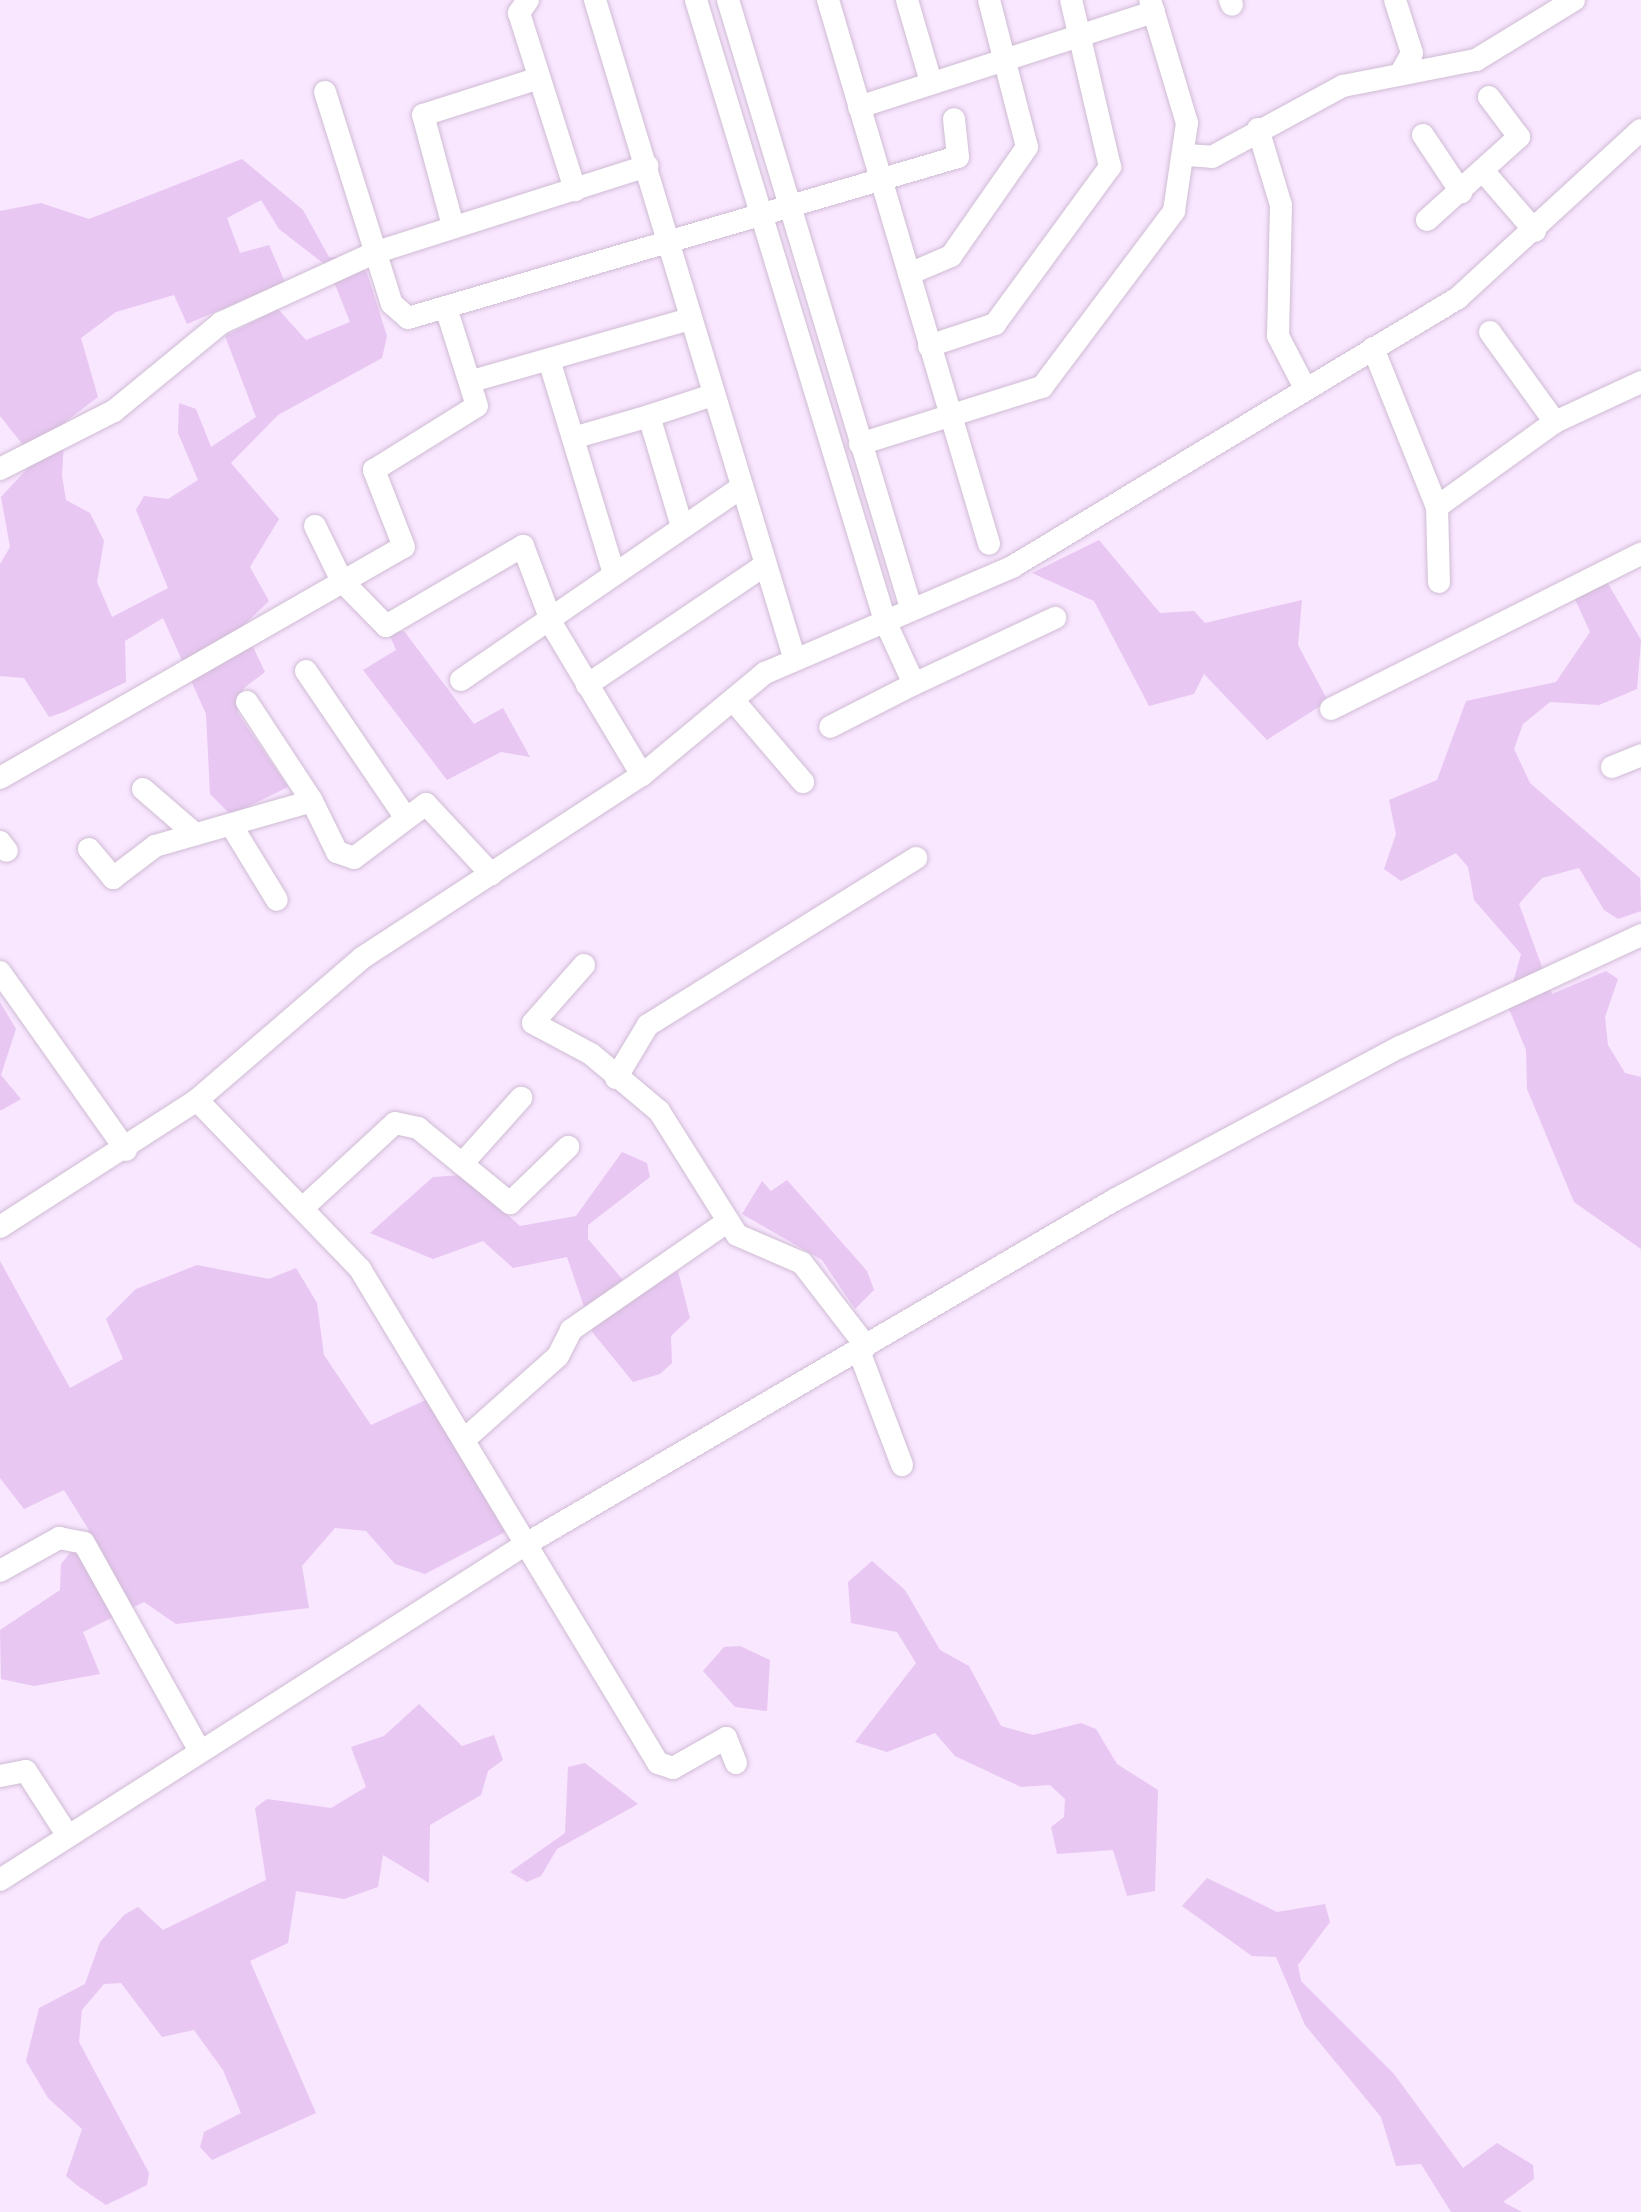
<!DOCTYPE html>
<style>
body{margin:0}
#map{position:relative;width:1641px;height:2212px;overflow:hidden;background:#f9e6ff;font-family:"Asap Condensed",sans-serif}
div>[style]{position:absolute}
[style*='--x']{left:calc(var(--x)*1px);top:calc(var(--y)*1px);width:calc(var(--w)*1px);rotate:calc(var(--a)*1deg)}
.green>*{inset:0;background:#e8c7f2}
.roads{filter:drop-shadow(0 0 2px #cfbcd4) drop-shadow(0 0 2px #cfbcd4)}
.minor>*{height:22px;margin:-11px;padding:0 11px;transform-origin:11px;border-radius:11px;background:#fff}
span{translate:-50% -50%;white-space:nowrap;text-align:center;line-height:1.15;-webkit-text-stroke:8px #f9e6ff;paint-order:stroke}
</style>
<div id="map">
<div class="green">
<div style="clip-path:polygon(evenodd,242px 159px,303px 210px,329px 257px,353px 257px,367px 273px,387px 336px,382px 358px,278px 415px,231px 463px,279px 519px,250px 567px,269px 601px,243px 626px,265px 672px,244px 688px,237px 712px,288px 787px,231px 815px,210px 794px,206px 714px,163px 618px,125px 641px,126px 682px,64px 712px,49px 717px,24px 678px,0 676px,0 564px,10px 547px,1px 497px,35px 460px,0 416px,0 211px,41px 203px,89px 219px,242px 159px,261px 200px,279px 229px,328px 267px,350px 322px,306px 340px,278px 309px,225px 336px,256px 417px,211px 447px,196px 409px,179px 403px,178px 433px,198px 480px,168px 499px,144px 496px,136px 510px,168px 588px,112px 617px,97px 582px,104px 541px,90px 513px,66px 500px,62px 476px,65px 422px,98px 397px,81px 338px,116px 312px,174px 295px,187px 324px,285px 282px,269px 245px,240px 253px,227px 218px,261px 200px)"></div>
<div style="clip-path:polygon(1099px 540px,1160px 613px,1194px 611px,1205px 623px,1302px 600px,1298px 645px,1328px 701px,1267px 740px,1204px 674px,1194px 694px,1149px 706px,1094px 601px,1032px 573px)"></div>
<div style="clip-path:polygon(1607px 582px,1641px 640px,1637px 689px,1599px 705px,1550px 702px,1523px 724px,1514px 749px,1530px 783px,1640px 878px,1641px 911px,1618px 919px,1604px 910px,1579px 868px,1542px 878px,1519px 904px,1552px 994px,1606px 971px,1618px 979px,1605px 1017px,1608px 1045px,1625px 1073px,1641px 1077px,1641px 1249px,1574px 1202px,1527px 1089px,1526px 1050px,1507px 1004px,1521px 954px,1474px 900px,1468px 867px,1456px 853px,1401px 881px,1384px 869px,1396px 834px,1389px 800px,1437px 780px,1466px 701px,1556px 682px,1590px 632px,1574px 597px)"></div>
<div style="clip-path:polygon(404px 631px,474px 724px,503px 708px,530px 757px,501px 752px,447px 780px,363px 670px,396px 650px,389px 633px)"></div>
<div style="clip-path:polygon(0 1002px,16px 1029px,1px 1075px,21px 1099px,2px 1110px,0 1110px)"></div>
<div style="clip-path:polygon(622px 1152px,647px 1163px,650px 1177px,588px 1225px,588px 1239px,634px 1293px,678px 1271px,690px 1318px,671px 1336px,672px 1363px,660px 1374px,633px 1382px,593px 1333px,567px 1257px,513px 1268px,483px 1241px,433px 1259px,370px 1233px,433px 1177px,463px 1175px,520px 1226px,576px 1216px)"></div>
<div style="clip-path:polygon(787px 1180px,867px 1271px,874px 1290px,855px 1309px,822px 1260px,742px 1214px,762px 1181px,771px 1191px)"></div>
<div style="clip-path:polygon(0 1261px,70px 1388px,123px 1359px,106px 1319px,136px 1289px,197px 1265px,269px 1279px,296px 1268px,317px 1303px,324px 1355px,371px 1425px,428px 1399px,505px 1532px,425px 1574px,395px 1564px,366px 1531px,335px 1528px,302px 1566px,309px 1608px,176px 1624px,144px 1602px,83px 1632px,100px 1674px,34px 1686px,1px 1679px,0 1630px,60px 1590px,61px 1564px,89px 1530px,64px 1490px,24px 1509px,0 1478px)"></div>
<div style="clip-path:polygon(872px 1561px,905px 1590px,940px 1650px,969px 1666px,1001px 1726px,1033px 1735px,1081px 1723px,1096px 1729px,1117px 1764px,1158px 1790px,1155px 1891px,1127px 1896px,1113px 1850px,1057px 1854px,1051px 1827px,1064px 1817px,1065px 1799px,1050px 1785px,1021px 1787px,955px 1756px,935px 1733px,887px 1752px,855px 1742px,916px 1663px,897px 1632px,851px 1623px,848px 1582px)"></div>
<div style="clip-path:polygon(740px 1646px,770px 1660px,767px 1711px,735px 1707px,703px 1671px,724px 1647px)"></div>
<div style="clip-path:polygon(419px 1704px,462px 1746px,494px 1735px,503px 1760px,488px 1771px,481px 1795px,430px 1825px,429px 1883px,383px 1855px,378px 1887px,344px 1899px,296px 1891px,288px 1943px,250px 1961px,316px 2113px,212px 2160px,200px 2147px,204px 2132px,241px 2113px,223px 2070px,194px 2030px,162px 2037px,121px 1983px,104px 1984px,82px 2010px,79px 2042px,149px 2173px,147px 2185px,106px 2205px,78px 2186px,66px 2176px,82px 2129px,48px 2098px,26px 2061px,39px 2008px,85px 1984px,100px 1942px,124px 1915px,138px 1907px,163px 1930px,266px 1880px,255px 1808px,267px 1799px,331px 1808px,366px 1787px,351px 1747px,384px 1736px)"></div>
<div style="clip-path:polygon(585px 1763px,638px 1804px,557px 1849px,541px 1876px,527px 1882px,510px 1872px,565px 1833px,568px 1767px)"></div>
<div style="clip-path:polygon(1207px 1878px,1277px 1912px,1325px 1904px,1330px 1922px,1298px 1965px,1301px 1981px,1394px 2074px,1463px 2168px,1497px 2143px,1533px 2165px,1534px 2179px,1503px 2202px,1522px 2212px,1451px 2212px,1421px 2164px,1396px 2166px,1381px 2117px,1305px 2025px,1276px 1957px,1252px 1956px,1182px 1906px)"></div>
</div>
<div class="roads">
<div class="minor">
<div style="--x:528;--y:0;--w:16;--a:125"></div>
<div style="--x:519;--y:13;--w:186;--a:72.4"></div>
<div style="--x:595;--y:0;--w:686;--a:73.15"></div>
<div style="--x:696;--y:0;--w:649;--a:73.07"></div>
<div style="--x:885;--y:621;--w:69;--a:65.3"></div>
<div style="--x:914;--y:684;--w:94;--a:152.9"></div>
<div style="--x:728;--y:0;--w:635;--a:73.25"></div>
<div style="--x:828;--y:0;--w:567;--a:73.51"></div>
<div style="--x:907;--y:0;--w:85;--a:73.7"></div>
<div style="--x:1230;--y:0;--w:5;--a:68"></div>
<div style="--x:1395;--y:0;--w:56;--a:72.2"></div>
<div style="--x:1412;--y:53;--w:23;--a:119"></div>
<div style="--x:325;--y:92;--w:222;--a:72.5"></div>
<div style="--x:392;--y:304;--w:21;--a:41"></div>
<div style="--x:408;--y:318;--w:573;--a:-16.32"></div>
<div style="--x:958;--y:157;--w:38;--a:-96"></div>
<div style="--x:859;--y:107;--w:310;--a:-17.9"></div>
<div style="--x:1258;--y:129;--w:79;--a:73.2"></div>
<div style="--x:1281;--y:205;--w:131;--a:91.3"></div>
<div style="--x:1278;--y:336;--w:59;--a:62.6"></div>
<div style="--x:1423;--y:135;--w:69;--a:56.3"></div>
<div style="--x:1186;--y:155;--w:26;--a:4"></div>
<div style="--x:1212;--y:157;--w:149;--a:-28.5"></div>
<div style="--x:1343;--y:86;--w:136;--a:-11.1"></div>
<div style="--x:1476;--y:60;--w:115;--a:-31.5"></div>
<div style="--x:1484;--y:172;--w:78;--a:49.2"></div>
<div style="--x:1427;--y:220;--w:124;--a:-42.1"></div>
<div style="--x:1519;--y:137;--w:50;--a:-126.9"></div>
<div style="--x:453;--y:226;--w:115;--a:-105.1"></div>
<div style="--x:423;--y:115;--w:122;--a:-17.7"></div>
<div style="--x:909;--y:274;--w:46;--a:-23.2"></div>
<div style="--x:951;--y:256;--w:133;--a:-55.1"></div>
<div style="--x:1027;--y:147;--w:152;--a:-104.5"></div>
<div style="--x:1490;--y:332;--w:111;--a:54.2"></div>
<div style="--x:929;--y:346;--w:70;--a:-18.4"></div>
<div style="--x:995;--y:324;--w:195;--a:-53.8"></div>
<div style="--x:1110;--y:167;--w:171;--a:-103.1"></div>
<div style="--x:1373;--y:348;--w:171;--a:68.1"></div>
<div style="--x:1437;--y:507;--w:75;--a:88.5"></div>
<div style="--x:550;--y:363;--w:220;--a:73.1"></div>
<div style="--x:472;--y:381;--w:227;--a:-15.9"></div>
<div style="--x:649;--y:416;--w:67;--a:-18.2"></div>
<div style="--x:573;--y:438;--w:79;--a:-16.1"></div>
<div style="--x:649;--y:416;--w:116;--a:73.4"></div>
<div style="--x:860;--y:444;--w:191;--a:-17.4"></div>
<div style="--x:1042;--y:387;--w:220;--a:-53.1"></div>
<div style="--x:1174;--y:211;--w:89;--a:-81.6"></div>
<div style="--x:1187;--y:123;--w:128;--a:-106.7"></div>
<div style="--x:0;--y:469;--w:128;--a:-27"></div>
<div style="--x:114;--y:411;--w:139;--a:-39.4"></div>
<div style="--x:221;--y:323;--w:168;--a:-24.6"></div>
<div style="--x:374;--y:253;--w:287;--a:-17.7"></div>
<div style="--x:1437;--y:507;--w:145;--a:-35.8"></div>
<div style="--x:1555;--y:422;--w:95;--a:-24.9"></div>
<div style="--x:315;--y:526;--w:61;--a:63.9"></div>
<div style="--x:342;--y:581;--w:63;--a:45.6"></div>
<div style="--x:386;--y:626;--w:159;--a:-30.3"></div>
<div style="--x:523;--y:546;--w:88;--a:69.3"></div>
<div style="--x:554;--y:628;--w:171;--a:59.1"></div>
<div style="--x:306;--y:671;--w:178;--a:55.8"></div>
<div style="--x:461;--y:680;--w:341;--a:-34.5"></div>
<div style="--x:914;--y:684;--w:156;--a:-25.1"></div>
<div style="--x:587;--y:685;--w:215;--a:-34"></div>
<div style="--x:733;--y:700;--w:108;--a:49.5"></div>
<div style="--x:247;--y:702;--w:118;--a:56.7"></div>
<div style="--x:1331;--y:709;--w:347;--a:-26.6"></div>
<div style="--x:1612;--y:767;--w:31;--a:-22"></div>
<div style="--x:0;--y:778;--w:465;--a:-29.8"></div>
<div style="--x:404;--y:547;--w:83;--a:-111.3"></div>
<div style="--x:374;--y:470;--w:121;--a:-31.9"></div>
<div style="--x:477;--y:406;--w:100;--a:-107.5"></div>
<div style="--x:143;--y:789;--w:69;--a:40.9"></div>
<div style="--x:233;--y:828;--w:84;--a:58.6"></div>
<div style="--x:0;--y:842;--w:11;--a:52"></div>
<div style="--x:89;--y:849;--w:38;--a:50"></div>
<div style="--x:113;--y:878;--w:53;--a:-37.3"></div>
<div style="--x:155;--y:846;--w:163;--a:-16"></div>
<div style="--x:312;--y:801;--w:57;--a:63.9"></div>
<div style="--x:337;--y:852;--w:18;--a:19"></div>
<div style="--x:354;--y:858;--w:90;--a:-36.9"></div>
<div style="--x:426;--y:804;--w:96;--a:47.1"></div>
<div style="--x:584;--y:965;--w:77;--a:131.3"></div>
<div style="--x:533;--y:1023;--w:66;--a:28.1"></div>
<div style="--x:591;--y:1054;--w:89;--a:40"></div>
<div style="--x:659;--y:1111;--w:146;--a:57.8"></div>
<div style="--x:737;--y:1235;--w:71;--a:23.3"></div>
<div style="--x:802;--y:1263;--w:105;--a:52.4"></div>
<div style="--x:0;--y:972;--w:218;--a:54.7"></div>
<div style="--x:616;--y:1078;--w:62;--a:-58.9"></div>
<div style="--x:648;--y:1025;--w:316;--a:-31.9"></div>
<div style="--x:197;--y:1100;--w:235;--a:46"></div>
<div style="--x:360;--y:1269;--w:577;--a:58.9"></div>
<div style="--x:658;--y:1763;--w:16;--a:18"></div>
<div style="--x:673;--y:1768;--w:61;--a:-29.5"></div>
<div style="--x:726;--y:1738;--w:27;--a:68"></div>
<div style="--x:462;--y:1164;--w:89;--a:-48.2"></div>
<div style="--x:305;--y:1206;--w:122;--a:-42.7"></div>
<div style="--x:395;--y:1123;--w:24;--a:12"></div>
<div style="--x:418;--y:1128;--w:119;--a:39.2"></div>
<div style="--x:510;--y:1203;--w:81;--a:-44"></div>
<div style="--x:0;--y:1227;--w:234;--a:-32.8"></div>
<div style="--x:197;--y:1100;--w:218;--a:-40.7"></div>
<div style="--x:362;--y:958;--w:334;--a:-33.2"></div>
<div style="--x:642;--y:775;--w:160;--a:-39.7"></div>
<div style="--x:765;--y:673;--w:269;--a:-23.2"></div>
<div style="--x:1012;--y:567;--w:521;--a:-31.1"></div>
<div style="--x:1458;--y:298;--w:248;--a:-42.6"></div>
<div style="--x:859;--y:1351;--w:122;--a:69.3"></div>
<div style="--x:466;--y:1438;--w:123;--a:-41.7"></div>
<div style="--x:558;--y:1356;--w:29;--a:-63"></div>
<div style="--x:571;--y:1330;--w:190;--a:-34.7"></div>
<div style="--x:0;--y:1571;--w:68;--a:-29.2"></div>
<div style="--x:59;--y:1538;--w:25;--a:11"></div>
<div style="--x:84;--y:1543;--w:237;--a:60.9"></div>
<div style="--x:0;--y:1776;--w:26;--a:-11"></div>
<div style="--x:26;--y:1771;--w:77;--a:57.1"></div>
<div style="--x:0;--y:1880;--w:624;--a:-32.57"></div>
<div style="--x:526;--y:1544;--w:683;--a:-30.32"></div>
<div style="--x:1116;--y:1199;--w:322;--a:-28.2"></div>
<div style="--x:1400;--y:1047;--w:266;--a:-24.9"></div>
</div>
</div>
</div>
